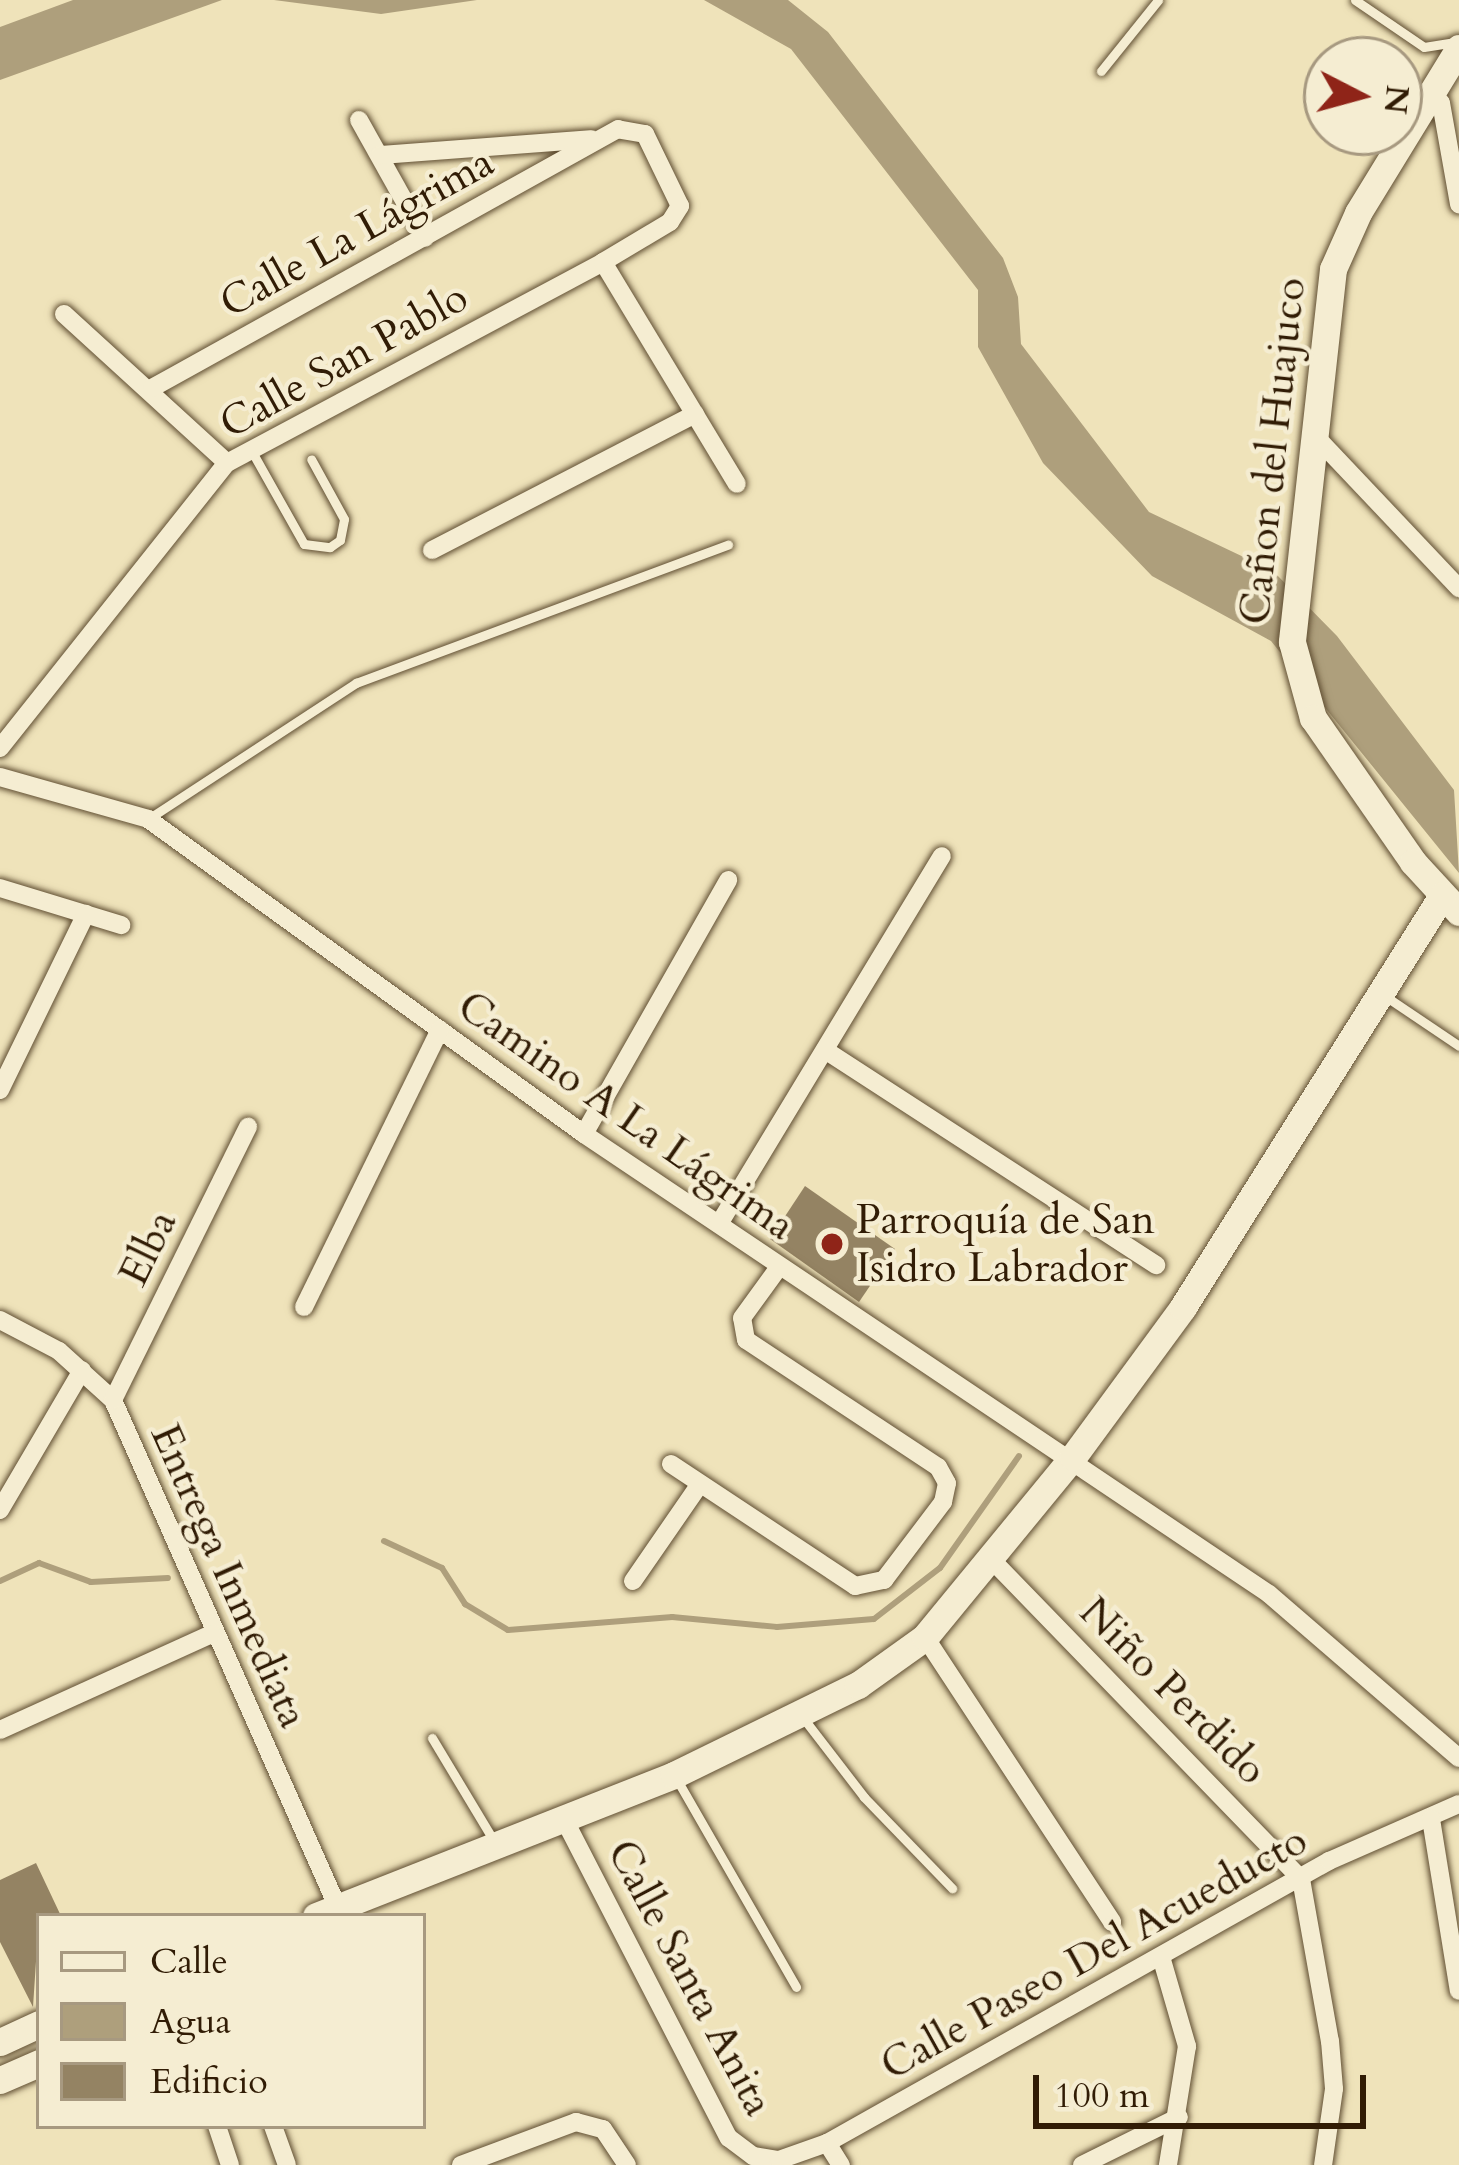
<!DOCTYPE html>
<meta charset="utf-8">
<style>
body{margin:0}
#map{position:relative;width:1459px;height:2165px;overflow:hidden;background:#efe3ba;font-family:Cardo,serif}
div>[style]{position:absolute}
[style*='--x']{left:calc(var(--x)*1px);top:calc(var(--y)*1px);width:calc(var(--w)*1px);rotate:calc(var(--a)*1deg)}
.water>*{inset:0;background:#ae9f7c}
.stream>*{height:6px;margin:-3px;padding:0 3px;transform-origin:3px;border-radius:3px;background:#ae9f7c}
.building>*{inset:0;background:#948363}
.roads{filter:drop-shadow(0 0 3px #604e32) drop-shadow(0 0 3px #604e32)}
.lane>*{height:9px;margin:-4.5px;padding:0 4.5px;transform-origin:4.5px;border-radius:4.5px;background:#f5edd2}
.street>*{height:18px;margin:-9px;padding:0 9px;transform-origin:9px;border-radius:9px;background:#f5edd2}
.secondary>*{height:27px;margin:-13.5px;padding:0 13.5px;transform-origin:13.5px;border-radius:13.5px;background:#f5edd2}
.dots>*{width:33px;height:33px;translate:-50% -50%;box-sizing:border-box;border:6px solid #f5edd2;border-radius:50%}
span{translate:-50% -50%;white-space:nowrap;text-align:center;line-height:1.15;-webkit-text-stroke:9px #f5edd2;paint-order:stroke}
.street-label{font-size:42px;color:#311c05}
.poi-label{font-size:42px;color:#311c05}
.left{translate:0 -50%;text-align:left}
.legend{position:absolute;left:36px;top:1913px;width:390px;height:216px;box-sizing:border-box;background:#f5edd2;border:3px solid #a79980;margin:0;padding:15px 21px;list-style:none;font-size:36px;color:#311c05}
.legend li{display:flex;align-items:center;gap:24px;height:60px}
.legend b{width:60px;border:3px solid #a79980}
.north{position:absolute;left:1303px;top:36px;width:120px;height:120px;box-sizing:border-box;background:#f5edd2;border:3px solid #a79980;border-radius:50%;rotate:96deg;font-size:33px;font-weight:700;line-height:48px;text-align:center;color:#311c05}
.north::after{content:'';display:block;margin:auto;width:42px;height:54px;background:#8f2418;clip-path:polygon(50% 0,100% 100%,50% 72%,0 100%)}
.scale{position:absolute;left:1033px;top:2075px;width:333px;height:54px;box-sizing:border-box;border:6px solid #311c05;border-top:0;padding-left:15px;font-size:36px;line-height:42px;white-space:nowrap;color:#311c05;-webkit-text-stroke:9px #f5edd2;paint-order:stroke}
</style>
<div id="map">
<div class="water">
<div style="clip-path:polygon(73px 0,222px 0,0 80px,0 27px)"></div>
<div style="clip-path:polygon(274px 0,477px 0,381px 14px)"></div>
<div style="clip-path:polygon(704px 0,788px 0,828px 32px,1003px 258px,1018px 297px,1021px 344px,1149px 512px,1273px 571px,1337px 636px,1454px 790px,1459px 873px,1271px 641px,1152px 576px,1043px 463px,978px 347px,978px 290px,791px 49px)"></div>
</div>
<div class="stream">
<div style="--x:384;--y:1541;--w:64;--a:25"></div>
<div style="--x:442;--y:1568;--w:43;--a:57.4"></div>
<div style="--x:465;--y:1604;--w:50;--a:31.2"></div>
<div style="--x:508;--y:1630;--w:165;--a:-4.5"></div>
<div style="--x:672;--y:1617;--w:105;--a:5.4"></div>
<div style="--x:777;--y:1627;--w:97;--a:-4.7"></div>
<div style="--x:874;--y:1619;--w:83;--a:-37.7"></div>
<div style="--x:940;--y:1568;--w:137;--a:-54.8"></div>
<div style="--x:0;--y:1581;--w:43;--a:-24.8"></div>
<div style="--x:39;--y:1563;--w:55;--a:20.1"></div>
<div style="--x:91;--y:1582;--w:77;--a:-3"></div>
</div>
<div class="building">
<div style="clip-path:polygon(805px 1186px,895px 1249px,859px 1302px,770px 1239px)"></div>
<div style="clip-path:polygon(36px 1863px,61px 1916px,39px 1916px,33px 2007px,0 1942px,0 1880px)"></div>
</div>
<div class="roads">
<div class="lane">
<div style="--x:1355;--y:0;--w:83;--a:34.3"></div>
<div style="--x:1424;--y:47;--w:30;--a:-9"></div>
<div style="--x:1101;--y:71;--w:91;--a:-51.2"></div>
<div style="--x:251;--y:450;--w:108;--a:60.6"></div>
<div style="--x:304;--y:544;--w:26;--a:7"></div>
<div style="--x:330;--y:547;--w:12;--a:-35"></div>
<div style="--x:340;--y:540;--w:21;--a:-79"></div>
<div style="--x:344;--y:519;--w:68;--a:-118.8"></div>
<div style="--x:148;--y:819;--w:249;--a:-33.2"></div>
<div style="--x:356;--y:683;--w:397;--a:-20.4"></div>
<div style="--x:1385;--y:996;--w:89;--a:34"></div>
<div style="--x:804;--y:1719;--w:98;--a:52.4"></div>
<div style="--x:864;--y:1797;--w:127;--a:46"></div>
<div style="--x:432;--y:1738;--w:122;--a:59"></div>
<div style="--x:676;--y:1778;--w:241;--a:60.1"></div>
</div>
<div class="street">
<div style="--x:1431;--y:93;--w:14;--a:45"></div>
<div style="--x:1441;--y:103;--w:103;--a:79.9"></div>
<div style="--x:359;--y:120;--w:135;--a:60.8"></div>
<div style="--x:380;--y:155;--w:212;--a:-4.3"></div>
<div style="--x:603;--y:262;--w:259;--a:58.9"></div>
<div style="--x:64;--y:314;--w:221;--a:42.4"></div>
<div style="--x:1317;--y:438;--w:207;--a:46.6"></div>
<div style="--x:432;--y:550;--w:296;--a:-27.3"></div>
<div style="--x:0;--y:748;--w:364;--a:-51.5"></div>
<div style="--x:227;--y:463;--w:426;--a:-28.1"></div>
<div style="--x:603;--y:262;--w:78;--a:-30.8"></div>
<div style="--x:670;--y:222;--w:19;--a:-58"></div>
<div style="--x:680;--y:206;--w:80;--a:-115.9"></div>
<div style="--x:645;--y:134;--w:27;--a:-170"></div>
<div style="--x:618;--y:129;--w:533;--a:150.93"></div>
<div style="--x:0;--y:777;--w:154;--a:15.8"></div>
<div style="--x:148;--y:819;--w:538;--a:35.85"></div>
<div style="--x:584;--y:1134;--w:825;--a:33.88"></div>
<div style="--x:1269;--y:1594;--w:251;--a:40.8"></div>
<div style="--x:0;--y:888;--w:127;--a:17"></div>
<div style="--x:825;--y:1050;--w:395;--a:33"></div>
<div style="--x:0;--y:1090;--w:196;--a:-64"></div>
<div style="--x:584;--y:1134;--w:292;--a:-60.4"></div>
<div style="--x:719;--y:1224;--w:430;--a:-58.8"></div>
<div style="--x:304;--y:1307;--w:309;--a:-63.9"></div>
<div style="--x:0;--y:1320;--w:67;--a:27.7"></div>
<div style="--x:59;--y:1351;--w:73;--a:42.2"></div>
<div style="--x:113;--y:1400;--w:556;--a:66.11"></div>
<div style="--x:113;--y:1400;--w:305;--a:-63.7"></div>
<div style="--x:671;--y:1464;--w:221;--a:33.5"></div>
<div style="--x:855;--y:1586;--w:30;--a:-12"></div>
<div style="--x:884;--y:1580;--w:98;--a:-52.9"></div>
<div style="--x:943;--y:1502;--w:19;--a:-78"></div>
<div style="--x:947;--y:1483;--w:18;--a:-119"></div>
<div style="--x:938;--y:1467;--w:230;--a:-146.5"></div>
<div style="--x:746;--y:1340;--w:22;--a:-100"></div>
<div style="--x:742;--y:1318;--w:63;--a:-54"></div>
<div style="--x:0;--y:1510;--w:162;--a:-59.6"></div>
<div style="--x:990;--y:1558;--w:447;--a:45.9"></div>
<div style="--x:1301;--y:1879;--w:165;--a:79.9"></div>
<div style="--x:1330;--y:2041;--w:48;--a:85.2"></div>
<div style="--x:1334;--y:2089;--w:77;--a:98.2"></div>
<div style="--x:633;--y:1581;--w:118;--a:-55.4"></div>
<div style="--x:925;--y:1637;--w:341;--a:56.7"></div>
<div style="--x:0;--y:1730;--w:233;--a:-24.4"></div>
<div style="--x:564;--y:1819;--w:359;--a:62.7"></div>
<div style="--x:729;--y:2138;--w:30;--a:37"></div>
<div style="--x:753;--y:2156;--w:26;--a:9"></div>
<div style="--x:779;--y:2160;--w:51;--a:-19.5"></div>
<div style="--x:827;--y:2143;--w:576;--a:-29.33"></div>
<div style="--x:1329;--y:1861;--w:142;--a:-23.7"></div>
<div style="--x:1431;--y:1819;--w:174;--a:80.8"></div>
<div style="--x:1162;--y:1960;--w:90;--a:73.8"></div>
<div style="--x:1187;--y:2046;--w:121;--a:99.1"></div>
<div style="--x:217;--y:2126;--w:41;--a:71.6"></div>
<div style="--x:273;--y:2126;--w:41;--a:70.3"></div>
<div style="--x:827;--y:2143;--w:26;--a:58"></div>
<div style="--x:461;--y:2165;--w:123;--a:-20.5"></div>
<div style="--x:576;--y:2122;--w:28;--a:15"></div>
<div style="--x:603;--y:2129;--w:43;--a:56.3"></div>
<div style="--x:1082;--y:2165;--w:108;--a:-26.3"></div>
</div>
<div class="secondary">
<div style="--x:1459;--y:48;--w:193;--a:121.5"></div>
<div style="--x:1358;--y:213;--w:61;--a:114.1"></div>
<div style="--x:1333;--y:269;--w:375;--a:96.3"></div>
<div style="--x:1292;--y:642;--w:79;--a:74.6"></div>
<div style="--x:1313;--y:718;--w:175;--a:55.2"></div>
<div style="--x:1413;--y:862;--w:68;--a:47.4"></div>
<div style="--x:316;--y:1916;--w:385;--a:-21.5"></div>
<div style="--x:674;--y:1775;--w:205;--a:-26.1"></div>
<div style="--x:858;--y:1685;--w:82;--a:-35.6"></div>
<div style="--x:925;--y:1637;--w:233;--a:-50.6"></div>
<div style="--x:1073;--y:1457;--w:186;--a:-53.7"></div>
<div style="--x:1183;--y:1307;--w:486;--a:-57.8"></div>
<div style="--x:0;--y:2042;--w:43;--a:-24.8"></div>
<div style="--x:0;--y:2080;--w:43;--a:-23.6"></div>
</div>
</div>
<div class="dots">
<div style="left:832px;top:1244px;background:#8f2418"></div>
</div>
<div class="street-label">
<span style="left:357px;top:233px;rotate:-29deg">Calle La Lágrima</span>
<span style="left:344px;top:361px;rotate:-29deg">Calle San Pablo</span>
<span style="left:1273px;top:451px;rotate:-84deg">Cañon del Huajuco</span>
<span style="left:626px;top:1116px;rotate:35deg">Camino A La Lágrima</span>
<span style="left:148px;top:1248px;rotate:-64deg">Elba</span>
<span style="left:229px;top:1576px;rotate:66deg">Entrega Inmediata</span>
<span style="left:1173px;top:1691px;rotate:45deg">Niño Perdido</span>
<span style="left:1094px;top:1953px;rotate:-29deg">Calle Paseo Del Acueducto</span>
<span style="left:690px;top:1978px;rotate:62deg">Calle Santa Anita</span>
</div>
<div class="poi-label">
<span class="left" style="left:856px;top:1244px">Parroquía de San<br>Isidro Labrador</span>
</div>
<ul class="legend">
<li><b style="height:15px;background:#f5edd2"></b>Calle</li>
<li><b style="height:33px;background:#ae9f7c"></b>Agua</li>
<li><b style="height:33px;background:#948363"></b>Edificio</li>
</ul>
<div class="north">N</div>
<div class="scale">100 m</div>
</div>
